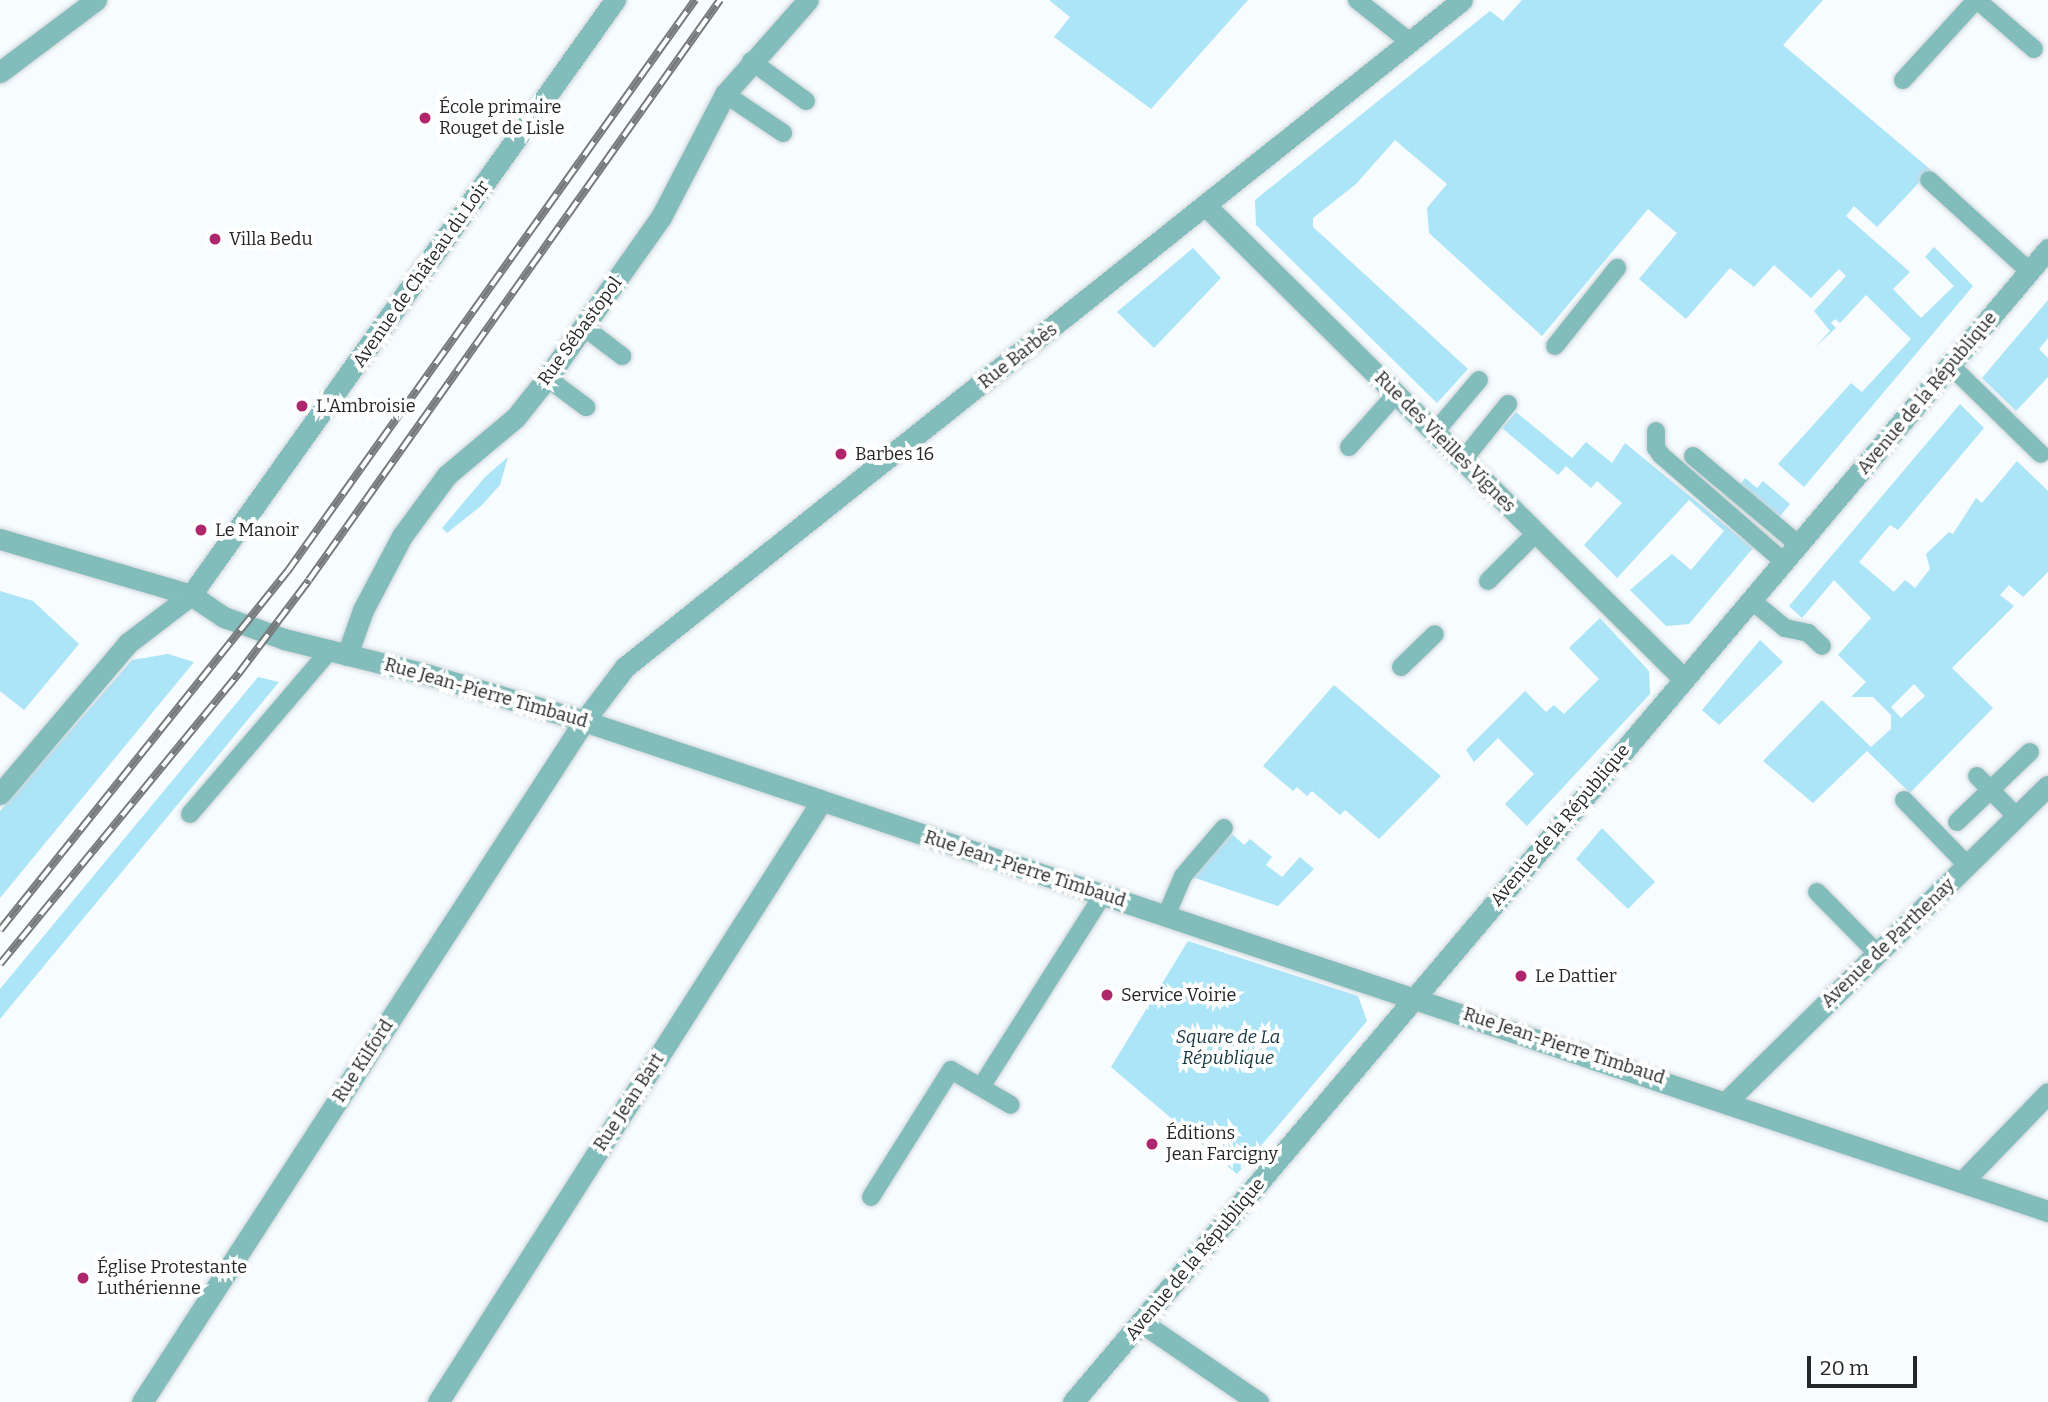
<!DOCTYPE html>
<meta charset="utf-8">
<style>
body{margin:0}
#map{position:relative;width:2048px;height:1402px;overflow:hidden;background:#f6fcff;font-family:Bitter,serif}
div>[style]{position:absolute}
[style*='--x']{left:calc(var(--x)*1px);top:calc(var(--y)*1px);width:calc(var(--w)*1px);rotate:calc(var(--a)*1deg)}
.green>*{inset:0;background:#ace4f8}
.roads{filter:drop-shadow(0 0 2px #d0d5d8) drop-shadow(0 0 2px #d0d5d8)}
.service>*{height:18px;margin:-9px;padding:0 9px;transform-origin:9px;border-radius:9px;background:#82bcbb}
.minor>*{height:21px;margin:-10.5px;padding:0 10.5px;transform-origin:10.5px;border-radius:10.5px;background:#82bcbb}
.tertiary>*{height:21px;margin:-10.5px;padding:0 10.5px;transform-origin:10.5px;border-radius:10.5px;background:#82bcbb}
.rail>*{height:8px;margin-top:-4px;transform-origin:0;background:repeating-linear-gradient(90deg,#fff 0 16px,#777b7d 0 32px);box-sizing:border-box;border-block:2px solid #777b7d}
.dots>*{width:19px;height:19px;translate:-50% -50%;box-sizing:border-box;border:4px solid #fff;border-radius:50%}
span{translate:-50% -50%;white-space:nowrap;text-align:center;line-height:1.15;-webkit-text-stroke:7px #fff;paint-order:stroke}
.poi-label{font-size:18px;color:#242627}
.left{translate:0 -50%;text-align:left}
.street-label{font-size:18px;color:#242627}
.park-label{font-size:18px;color:#15353f;font-style:italic}
.scale{position:absolute;left:1807px;top:1356px;width:110px;height:32px;box-sizing:border-box;border:4px solid #242627;border-top:0;padding-left:9px;font-size:21px;line-height:24px;white-space:nowrap;color:#242627;-webkit-text-stroke:5px #fff;paint-order:stroke}
</style>
<div id="map">
<div class="green">
<div style="clip-path:polygon(1049px 0,1248px 0,1151px 109px,1054px 37px,1070px 17px)"></div>
<div style="clip-path:polygon(1522px 0,1823px 0,1783px 45px,1931px 170px,1877px 227px,1854px 206px,1846px 216px,1910px 272px,1893px 289px,1921px 318px,1954px 286px,1925px 257px,1934px 247px,1973px 286px,1804px 487px,1778px 464px,1851px 383px,1862px 392px,1911px 339px,1866px 295px,1840px 323px,1835px 319px,1831px 323px,1836px 328px,1815px 347px,1830px 331px,1814px 311px,1846px 276px,1839px 269px,1811px 298px,1774px 265px,1754px 287px,1730px 268px,1686px 319px,1639px 279px,1677px 233px,1648px 209px,1542px 336px,1429px 233px,1427px 208px,1447px 184px,1395px 140px,1356px 184px,1313px 218px,1313px 227px,1468px 369px,1437px 403px,1256px 225px,1255px 200px,1490px 11px,1503px 21px)"></div>
<div style="clip-path:polygon(1193px 248px,1221px 278px,1154px 348px,1117px 312px)"></div>
<div style="clip-path:polygon(2048px 300px,2048px 338px,2039px 349px,2048px 358px,2048px 377px,2016px 411px,1982px 378px)"></div>
<div style="clip-path:polygon(evenodd,1960px 404px,1984px 428px,1898px 530px,1890px 525px,1859px 562px,1894px 592px,1905px 580px,1915px 588px,1930px 569px,1926px 554px,1949px 532px,1953px 534px,1976px 498px,1982px 503px,2017px 461px,2048px 491px,2048px 572px,2023px 597px,2009px 585px,2000px 595px,2014px 606px,1952px 668px,1993px 708px,1910px 793px,1867px 751px,1813px 803px,1763px 761px,1822px 700px,1871px 747px,1891px 729px,1891px 715px,1873px 697px,1851px 697px,1866px 682px,1838px 655px,1871px 618px,1834px 580px,1802px 618px,1789px 606px,1960px 404px,1914px 684px,1925px 696px,1901px 718px,1891px 707px,1914px 684px)"></div>
<div style="clip-path:polygon(1516px 412px,1572px 458px,1586px 442px,1612px 463px,1625px 443px,1753px 548px,1689px 624px,1666px 626px,1630px 590px,1672px 554px,1691px 570px,1724px 531px,1689px 500px,1617px 578px,1584px 545px,1622px 503px,1597px 481px,1591px 488px,1566px 466px,1558px 475px,1502px 428px)"></div>
<div style="clip-path:polygon(508px 457px,500px 485px,481px 506px,447px 533px,442px 528px,485px 477px)"></div>
<div style="clip-path:polygon(1745px 478px,1757px 488px,1763px 481px,1790px 504px,1777px 520px,1738px 487px)"></div>
<div style="clip-path:polygon(0 591px,33px 601px,79px 644px,24px 710px,0 691px)"></div>
<div style="clip-path:polygon(1600px 618px,1649px 671px,1650px 694px,1527px 826px,1505px 804px,1534px 774px,1498px 738px,1474px 762px,1466px 750px,1525px 691px,1546px 712px,1554px 705px,1564px 714px,1599px 679px,1569px 648px)"></div>
<div style="clip-path:polygon(1760px 640px,1783px 662px,1719px 725px,1702px 710px)"></div>
<div style="clip-path:polygon(168px 654px,194px 662px,0 898px,0 811px,132px 660px)"></div>
<div style="clip-path:polygon(258px 677px,279px 682px,0 1019px,0 989px)"></div>
<div style="clip-path:polygon(1334px 685px,1441px 776px,1379px 839px,1345px 810px,1340px 815px,1312px 791px,1307px 796px,1297px 787px,1293px 791px,1263px 766px)"></div>
<div style="clip-path:polygon(1602px 828px,1655px 882px,1628px 909px,1576px 859px)"></div>
<div style="clip-path:polygon(1232px 834px,1244px 845px,1250px 839px,1272px 857px,1266px 865px,1282px 877px,1300px 857px,1314px 869px,1278px 906px,1192px 877px)"></div>
<div style="clip-path:polygon(1188px 941px,1358px 996px,1367px 1021px,1237px 1174px,1111px 1067px)"></div>
</div>
<div class="roads">
<div class="service">
<div style="--x:1357;--y:0;--w:68;--a:38.4"></div>
<div style="--x:1977;--y:0;--w:75;--a:40.7"></div>
<div style="--x:751;--y:61;--w:68;--a:36"></div>
<div style="--x:1903;--y:80;--w:108;--a:-47.6"></div>
<div style="--x:725;--y:94;--w:70;--a:33.9"></div>
<div style="--x:1929;--y:180;--w:135;--a:42.3"></div>
<div style="--x:584;--y:327;--w:48;--a:37.3"></div>
<div style="--x:1555;--y:346;--w:100;--a:-51.5"></div>
<div style="--x:1950;--y:365;--w:127;--a:44.4"></div>
<div style="--x:547;--y:378;--w:49;--a:36.6"></div>
<div style="--x:1656;--y:431;--w:17;--a:90"></div>
<div style="--x:1656;--y:448;--w:9;--a:54"></div>
<div style="--x:1661;--y:455;--w:163;--a:41"></div>
<div style="--x:1435;--y:432;--w:68;--a:-49.8"></div>
<div style="--x:1349;--y:447;--w:71;--a:-48.4"></div>
<div style="--x:1693;--y:456;--w:137;--a:40"></div>
<div style="--x:1463;--y:460;--w:72;--a:-51.2"></div>
<div style="--x:1488;--y:581;--w:68;--a:-45"></div>
<div style="--x:1751;--y:600;--w:44;--a:39.5"></div>
<div style="--x:1785;--y:628;--w:24;--a:12"></div>
<div style="--x:1808;--y:633;--w:19;--a:43"></div>
<div style="--x:1401;--y:667;--w:47;--a:-44.1"></div>
<div style="--x:1977;--y:776;--w:57;--a:45.7"></div>
<div style="--x:1904;--y:800;--w:92;--a:45.9"></div>
<div style="--x:190;--y:814;--w:216;--a:-49.5"></div>
<div style="--x:1957;--y:822;--w:101;--a:-43.8"></div>
<div style="--x:1817;--y:892;--w:87;--a:45.5"></div>
<div style="--x:1166;--y:916;--w:43;--a:-67"></div>
<div style="--x:1183;--y:876;--w:63;--a:-49.5"></div>
<div style="--x:981;--y:1087;--w:227;--a:-57.6"></div>
<div style="--x:871;--y:1197;--w:150;--a:-57.8"></div>
<div style="--x:951;--y:1070;--w:69;--a:30.3"></div>
</div>
<div class="minor">
<div style="--x:0;--y:72;--w:120;--a:-36.9"></div>
<div style="--x:1206;--y:206;--w:672;--a:44.7"></div>
<div style="--x:0;--y:539;--w:199;--a:16.3"></div>
<div style="--x:191;--y:595;--w:40;--a:34"></div>
<div style="--x:224;--y:617;--w:64;--a:20.1"></div>
<div style="--x:284;--y:639;--w:149;--a:13.9"></div>
<div style="--x:429;--y:675;--w:162;--a:16.5"></div>
<div style="--x:584;--y:721;--w:1544;--a:18.51"></div>
<div style="--x:347;--y:655;--w:48;--a:-70.4"></div>
<div style="--x:363;--y:610;--w:84;--a:-62.2"></div>
<div style="--x:402;--y:536;--w:76;--a:-53.6"></div>
<div style="--x:447;--y:475;--w:90;--a:-40"></div>
<div style="--x:516;--y:417;--w:50;--a:-51.5"></div>
<div style="--x:547;--y:378;--w:197;--a:-54.7"></div>
<div style="--x:661;--y:217;--w:139;--a:-62.5"></div>
<div style="--x:725;--y:94;--w:125;--a:-48.6"></div>
<div style="--x:0;--y:794;--w:198;--a:-49.7"></div>
<div style="--x:128;--y:643;--w:79;--a:-37.3"></div>
<div style="--x:191;--y:595;--w:731;--a:-54.53"></div>
<div style="--x:1728;--y:1100;--w:448;--a:-44.5"></div>
<div style="--x:1963;--y:1181;--w:122;--a:-46"></div>
<div style="--x:1141;--y:1322;--w:142;--a:34.4"></div>
<div style="--x:142;--y:1402;--w:812;--a:-57.01"></div>
<div style="--x:584;--y:721;--w:68;--a:-52.8"></div>
<div style="--x:625;--y:667;--w:1070;--a:-38.55"></div>
<div style="--x:438;--y:1402;--w:712;--a:-57.45"></div>
</div>
<div class="tertiary">
<div style="--x:1073;--y:1402;--w:1510;--a:-49.78"></div>
</div>
</div>
<div class="rail">
<div style="--x:0;--y:930;--w:459;--a:-51.3"></div>
<div style="--x:287;--y:572;--w:703;--a:-54.5"></div>
<div style="--x:0;--y:964;--w:377;--a:-50.6"></div>
<div style="--x:239;--y:673;--w:116;--a:-53"></div>
<div style="--x:309;--y:580;--w:711;--a:-54.68"></div>
</div>
<div class="dots">
<div style="left:425px;top:118px;background:#ae276c"></div>
<div style="left:215px;top:239px;background:#ae276c"></div>
<div style="left:302px;top:406px;background:#ae276c"></div>
<div style="left:841px;top:454px;background:#ae276c"></div>
<div style="left:201px;top:530px;background:#ae276c"></div>
<div style="left:1521px;top:976px;background:#ae276c"></div>
<div style="left:1107px;top:995px;background:#ae276c"></div>
<div style="left:1152px;top:1144px;background:#ae276c"></div>
<div style="left:83px;top:1278px;background:#ae276c"></div>
</div>
<div class="poi-label">
<span class="left" style="left:439px;top:118px">École primaire<br>Rouget de Lisle</span>
<span class="left" style="left:229px;top:239px">Villa Bedu</span>
<span class="left" style="left:316px;top:406px">L'Ambroisie</span>
<span class="left" style="left:855px;top:454px">Barbes 16</span>
<span class="left" style="left:215px;top:530px">Le Manoir</span>
<span class="left" style="left:1535px;top:976px">Le Dattier</span>
<span class="left" style="left:1121px;top:995px">Service Voirie</span>
<span class="left" style="left:1166px;top:1144px">Éditions<br>Jean Farcigny</span>
<span class="left" style="left:97px;top:1278px">Église Protestante<br>Luthérienne</span>
</div>
<div class="street-label">
<span style="left:421px;top:274px;rotate:-55deg">Avenue de Château du Loir</span>
<span style="left:580px;top:331px;rotate:-54deg">Rue Sébastopol</span>
<span style="left:1018px;top:356px;rotate:-38deg">Rue Barbès</span>
<span style="left:1927px;top:393px;rotate:-50deg">Avenue de la République</span>
<span style="left:1445px;top:442px;rotate:45deg">Rue des Vieilles Vignes</span>
<span style="left:486px;top:693px;rotate:16deg">Rue Jean-Pierre Timbaud</span>
<span style="left:1560px;top:825px;rotate:-50deg">Avenue de la République</span>
<span style="left:1025px;top:869px;rotate:18deg">Rue Jean-Pierre Timbaud</span>
<span style="left:1888px;top:943px;rotate:-44deg">Avenue de Parthenay</span>
<span style="left:1564px;top:1046px;rotate:18deg">Rue Jean-Pierre Timbaud</span>
<span style="left:363px;top:1061px;rotate:-57deg">Rue Kilford</span>
<span style="left:629px;top:1102px;rotate:-57deg">Rue Jean Bart</span>
<span style="left:1195px;top:1259px;rotate:-50deg">Avenue de la République</span>
</div>
<div class="park-label">
<span style="left:1228px;top:1048px">Square de La<br>République</span>
</div>
<div class="scale">20 m</div>
</div>
